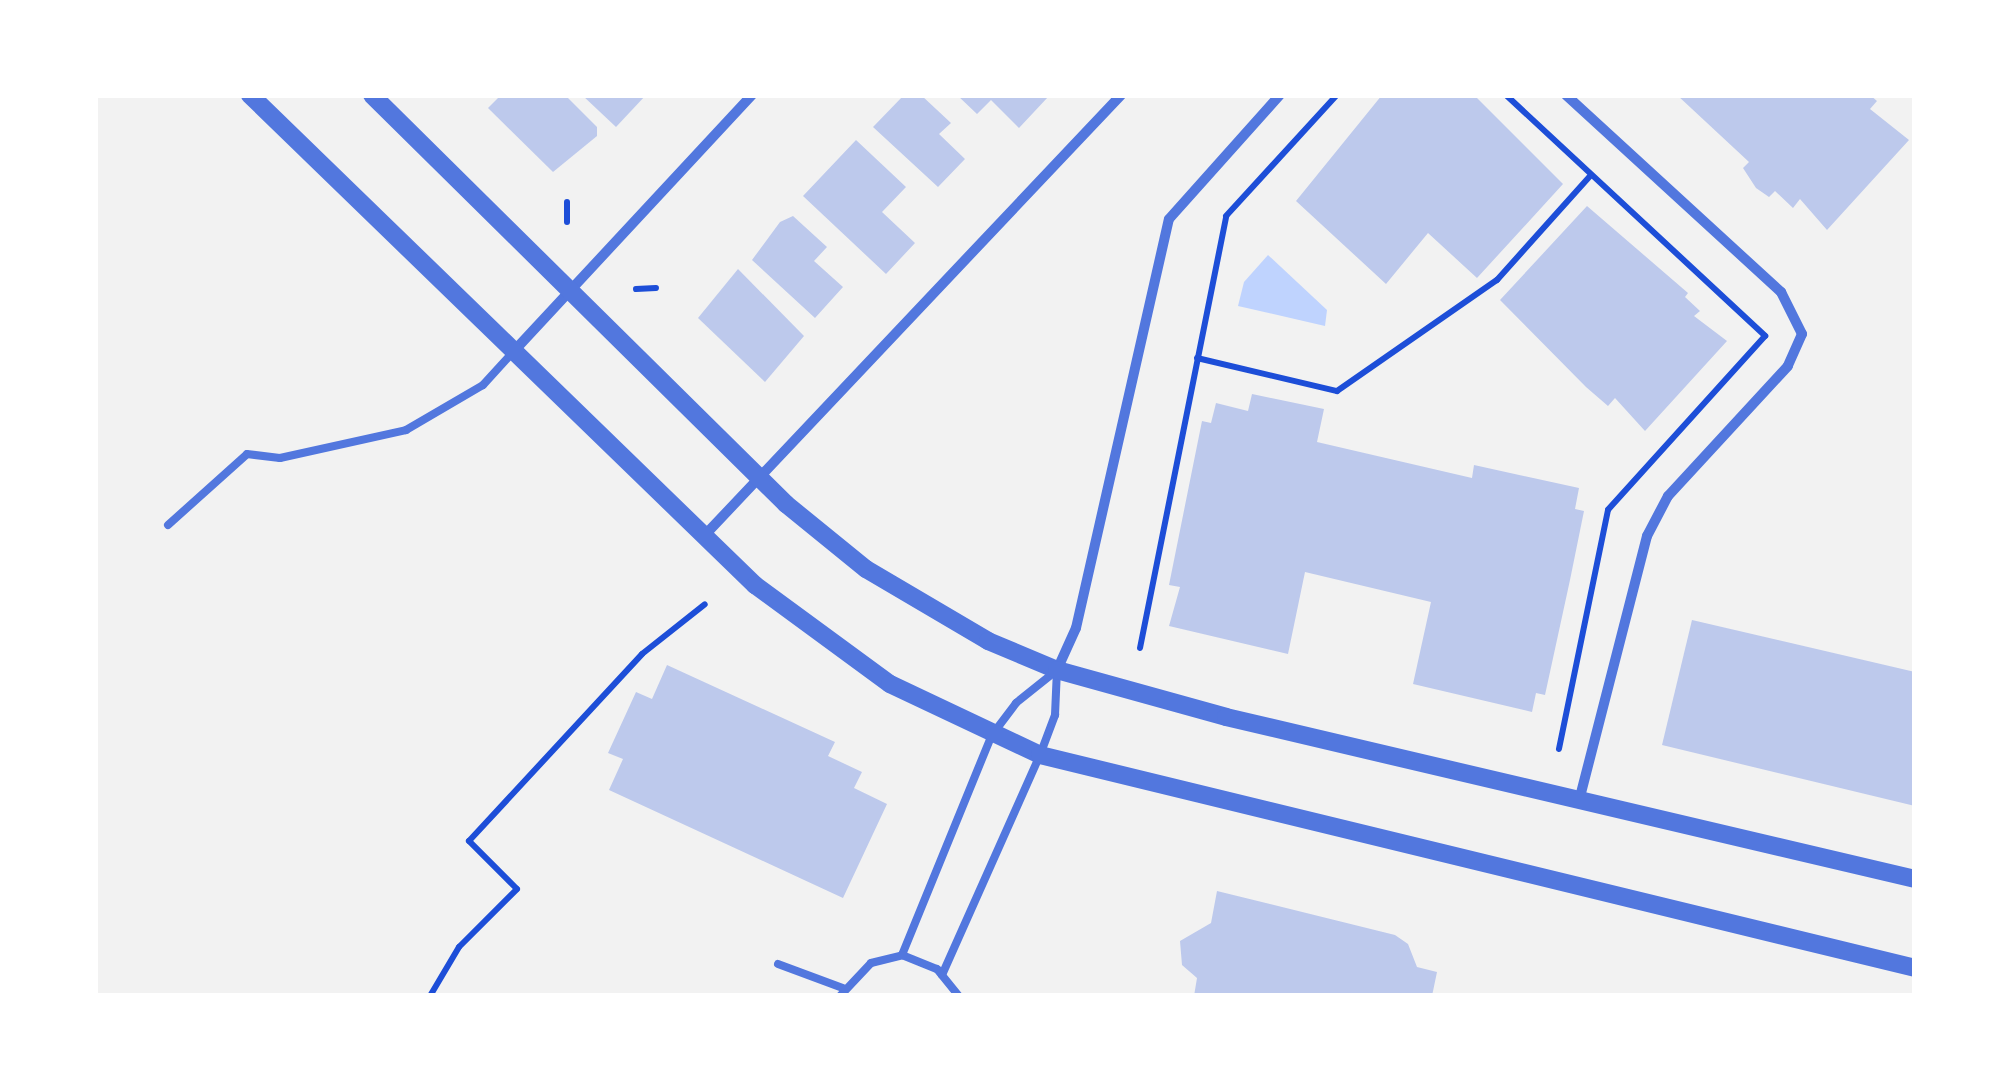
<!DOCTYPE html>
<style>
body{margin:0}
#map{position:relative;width:2010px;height:1091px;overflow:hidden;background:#f2f2f2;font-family:Poppins,sans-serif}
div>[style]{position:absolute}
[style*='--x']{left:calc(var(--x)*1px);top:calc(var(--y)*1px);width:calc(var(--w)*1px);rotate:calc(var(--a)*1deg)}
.water>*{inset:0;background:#bfd3fe}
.building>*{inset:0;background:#bdc9ec}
.path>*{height:6px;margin:-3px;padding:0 3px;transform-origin:3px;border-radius:3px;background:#1d4ed8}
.service>*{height:8px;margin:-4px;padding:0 4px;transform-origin:4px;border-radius:4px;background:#5277de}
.minor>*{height:10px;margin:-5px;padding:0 5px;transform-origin:5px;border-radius:5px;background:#5277de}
.tertiary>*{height:18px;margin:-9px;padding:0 9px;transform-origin:9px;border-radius:9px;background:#5277de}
span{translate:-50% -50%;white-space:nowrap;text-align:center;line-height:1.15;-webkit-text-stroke:9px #fff;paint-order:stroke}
.frame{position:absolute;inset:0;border:98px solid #fff;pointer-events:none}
</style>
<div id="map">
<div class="water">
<div style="clip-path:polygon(1268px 255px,1327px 310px,1325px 326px,1238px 306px,1244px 282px)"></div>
</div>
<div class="building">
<div style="clip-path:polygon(501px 95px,565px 95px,597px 127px,597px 136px,553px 172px,488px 108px)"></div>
<div style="clip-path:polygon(582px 95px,646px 95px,616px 127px)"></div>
<div style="clip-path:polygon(904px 95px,921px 95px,951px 123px,939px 134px,965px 159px,938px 187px,873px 127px)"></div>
<div style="clip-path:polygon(957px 95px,1046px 95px,1048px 97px,1019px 128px,991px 100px,977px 114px)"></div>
<div style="clip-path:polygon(1382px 95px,1474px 95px,1563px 184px,1477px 278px,1428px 233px,1386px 284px,1296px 201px)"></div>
<div style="clip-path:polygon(1677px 95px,1870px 95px,1877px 101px,1870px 109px,1909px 140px,1827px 230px,1800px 199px,1793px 208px,1775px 191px,1769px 197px,1756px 188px,1743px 168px,1749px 162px)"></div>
<div style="clip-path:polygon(856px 140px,906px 187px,882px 212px,915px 243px,886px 274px,803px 196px)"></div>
<div style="clip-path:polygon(1587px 206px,1688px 293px,1685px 297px,1700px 311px,1694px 316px,1727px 341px,1645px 431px,1615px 398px,1608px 406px,1586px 387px,1500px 300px)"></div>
<div style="clip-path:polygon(793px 216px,827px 247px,814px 261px,843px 287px,815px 318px,752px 260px,780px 222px)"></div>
<div style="clip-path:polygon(738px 269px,804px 336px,765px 382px,698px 318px)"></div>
<div style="clip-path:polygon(1252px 394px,1324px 409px,1317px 442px,1472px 478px,1474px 465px,1579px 488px,1575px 509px,1584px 511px,1570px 580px,1545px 695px,1536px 693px,1532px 712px,1413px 684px,1431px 602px,1305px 572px,1288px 654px,1169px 626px,1180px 587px,1169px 585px,1202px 421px,1211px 423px,1216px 403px,1248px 411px)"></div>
<div style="clip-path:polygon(1692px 620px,1915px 672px,1915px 806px,1662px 745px)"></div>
<div style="clip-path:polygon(667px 665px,835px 742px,828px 756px,862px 772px,854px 788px,887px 804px,843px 898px,609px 790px,623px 759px,608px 753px,636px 692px,652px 699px)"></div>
<div style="clip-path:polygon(1217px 891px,1395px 935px,1408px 944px,1417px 967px,1437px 972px,1432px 996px,1194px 996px,1197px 978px,1182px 965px,1180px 941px,1211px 923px)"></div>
</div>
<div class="path">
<div style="--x:1506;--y:95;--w:354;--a:42.9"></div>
<div style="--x:1765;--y:336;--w:234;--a:132.1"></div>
<div style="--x:1608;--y:510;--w:244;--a:101.6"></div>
<div style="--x:567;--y:202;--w:20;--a:90"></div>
<div style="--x:636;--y:289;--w:20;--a:-3"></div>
<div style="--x:1197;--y:358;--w:144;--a:13.3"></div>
<div style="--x:1337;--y:391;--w:195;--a:-34.8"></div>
<div style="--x:1497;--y:280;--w:141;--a:-48.2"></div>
<div style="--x:1140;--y:648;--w:440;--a:-78.7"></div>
<div style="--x:1226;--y:216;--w:164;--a:-47.5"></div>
<div style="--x:430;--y:996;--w:57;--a:-59.4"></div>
<div style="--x:459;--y:947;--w:82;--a:-45"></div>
<div style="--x:517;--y:889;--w:68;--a:-135"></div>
<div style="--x:469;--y:841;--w:255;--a:-47.2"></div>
<div style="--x:642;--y:654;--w:80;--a:-38.4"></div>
</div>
<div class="service">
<div style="--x:168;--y:525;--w:106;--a:-41.9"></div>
<div style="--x:247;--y:454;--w:33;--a:7"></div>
<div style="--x:280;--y:458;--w:129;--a:-12.5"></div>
<div style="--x:406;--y:430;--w:89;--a:-30.3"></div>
<div style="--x:483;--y:385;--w:46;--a:-47.6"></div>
<div style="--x:902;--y:955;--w:238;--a:-67.8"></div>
<div style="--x:992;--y:735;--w:40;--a:-53"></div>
<div style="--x:1016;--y:703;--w:53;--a:-38.8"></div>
<div style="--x:778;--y:964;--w:69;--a:20.3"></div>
<div style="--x:942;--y:975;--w:241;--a:-66"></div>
<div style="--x:1040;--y:755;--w:43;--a:-69.4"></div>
<div style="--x:1055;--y:715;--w:45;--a:-87.5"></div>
<div style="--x:840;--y:996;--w:45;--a:-46.8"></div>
<div style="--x:871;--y:963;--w:32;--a:-14"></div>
<div style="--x:902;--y:955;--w:38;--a:22"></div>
<div style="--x:937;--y:969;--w:35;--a:51"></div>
</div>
<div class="minor">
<div style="--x:1566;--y:95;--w:292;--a:42.5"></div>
<div style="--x:1781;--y:292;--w:47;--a:63.4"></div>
<div style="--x:1802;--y:334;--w:35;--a:114"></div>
<div style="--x:1788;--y:366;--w:177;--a:132.7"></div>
<div style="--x:1668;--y:496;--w:45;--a:117.7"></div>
<div style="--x:1647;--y:536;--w:269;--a:104.4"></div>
<div style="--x:514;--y:351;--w:350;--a:-47.1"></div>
<div style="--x:704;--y:536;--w:607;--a:-46.6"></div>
<div style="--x:1057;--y:670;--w:46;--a:-65.7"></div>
<div style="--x:1076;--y:628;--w:419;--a:-77.2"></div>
<div style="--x:1169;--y:219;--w:166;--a:-48.2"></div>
</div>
<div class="tertiary">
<div style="--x:250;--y:95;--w:704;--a:44.14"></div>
<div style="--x:755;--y:585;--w:167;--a:36.3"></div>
<div style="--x:890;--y:684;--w:166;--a:25.3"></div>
<div style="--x:1040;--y:755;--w:901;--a:13.68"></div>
<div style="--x:372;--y:95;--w:582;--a:44.65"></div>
<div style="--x:786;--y:504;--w:103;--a:39.1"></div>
<div style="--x:866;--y:569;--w:142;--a:30.5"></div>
<div style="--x:988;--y:641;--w:75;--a:22.8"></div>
<div style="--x:1057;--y:670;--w:175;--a:15.5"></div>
<div style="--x:1226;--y:717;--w:708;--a:13.23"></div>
</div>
<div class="frame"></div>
</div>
